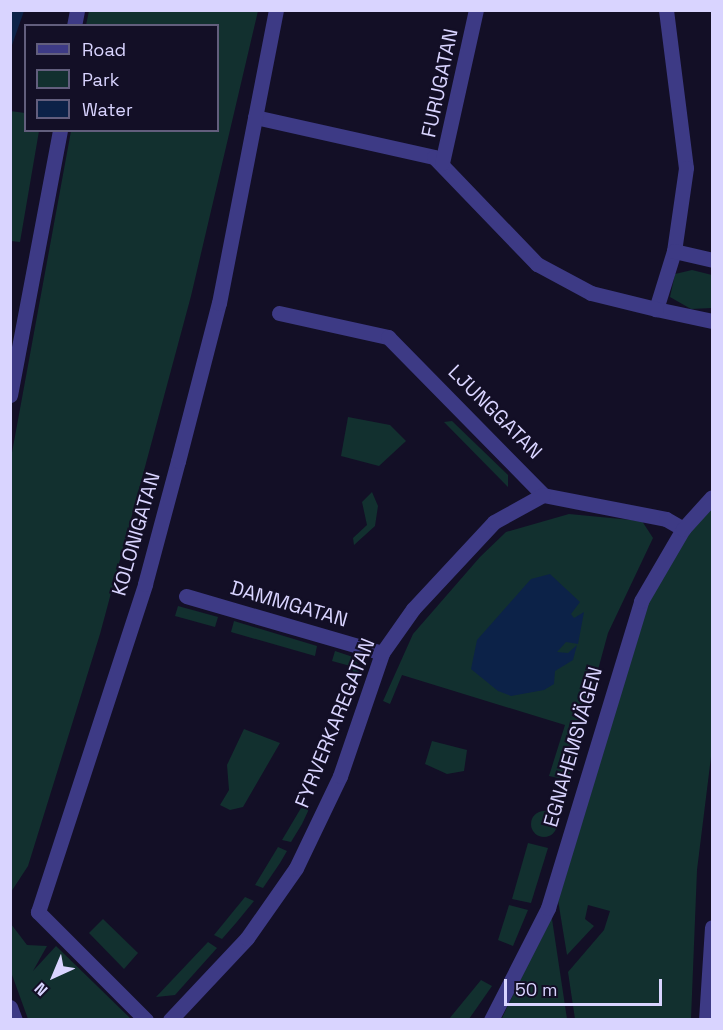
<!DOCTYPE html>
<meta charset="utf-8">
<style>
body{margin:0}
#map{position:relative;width:723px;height:1030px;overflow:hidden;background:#130f26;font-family:"Space Grotesk",sans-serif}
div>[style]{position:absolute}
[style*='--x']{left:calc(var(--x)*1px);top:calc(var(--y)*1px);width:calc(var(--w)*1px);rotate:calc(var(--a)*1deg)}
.green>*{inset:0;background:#12302f}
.round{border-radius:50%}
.water>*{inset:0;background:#0c2248}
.minor>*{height:15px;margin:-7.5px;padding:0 7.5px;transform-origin:7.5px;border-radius:7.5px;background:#3d3a85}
span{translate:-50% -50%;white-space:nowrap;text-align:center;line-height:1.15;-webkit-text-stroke:4.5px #130f26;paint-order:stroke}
.street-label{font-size:20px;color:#d9d4ff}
.frame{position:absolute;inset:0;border:12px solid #d9d4ff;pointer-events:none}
.legend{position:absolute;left:24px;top:24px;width:195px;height:108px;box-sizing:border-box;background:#130f26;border:2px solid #625e7d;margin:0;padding:8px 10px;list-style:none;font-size:18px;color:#d9d4ff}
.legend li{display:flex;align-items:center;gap:12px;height:30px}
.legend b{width:30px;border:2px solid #625e7d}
.north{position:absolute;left:24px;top:946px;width:60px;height:60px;-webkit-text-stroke:4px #130f26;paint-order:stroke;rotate:224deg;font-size:16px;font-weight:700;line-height:24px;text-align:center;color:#d9d4ff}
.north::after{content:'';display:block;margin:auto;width:21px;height:27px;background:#d9d4ff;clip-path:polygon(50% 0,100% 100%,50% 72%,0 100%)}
.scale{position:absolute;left:504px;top:979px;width:158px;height:27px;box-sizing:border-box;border:3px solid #d9d4ff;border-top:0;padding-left:8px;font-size:18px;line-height:21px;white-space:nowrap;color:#d9d4ff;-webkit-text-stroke:4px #130f26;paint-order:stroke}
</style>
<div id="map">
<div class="green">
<div style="clip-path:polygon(89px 11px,258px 11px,191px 296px,100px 634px,28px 866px,11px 892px,11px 458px,71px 131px,218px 130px,218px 26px,86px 25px)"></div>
<div style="clip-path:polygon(10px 111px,25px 113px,26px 130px,39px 131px,20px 242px,11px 241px)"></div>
<div style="clip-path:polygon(692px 270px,712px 275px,712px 308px,691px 309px,670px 297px,675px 274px)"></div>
<div style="clip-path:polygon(348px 417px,390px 425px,406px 441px,379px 466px,341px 456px)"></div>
<div style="clip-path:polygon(452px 421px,508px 475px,508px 487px,444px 422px)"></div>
<div style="clip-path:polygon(372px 492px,378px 506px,375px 526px,354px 545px,353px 538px,367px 525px,362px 502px)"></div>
<div style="clip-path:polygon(712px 501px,712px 749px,697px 870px,691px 1019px,575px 1019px,568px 972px,604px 930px,610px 911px,588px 905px,585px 919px,594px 926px,567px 955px,558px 900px,607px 718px,659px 571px)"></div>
<div style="clip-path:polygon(569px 514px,642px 521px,653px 538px,608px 633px,568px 780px,549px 776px,565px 725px,402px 675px,390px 704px,383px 701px,413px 634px,480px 557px,506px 532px)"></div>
<div style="clip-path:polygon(178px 606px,218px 617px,215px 627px,175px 616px)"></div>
<div style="clip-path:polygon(234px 621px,317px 646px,315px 656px,231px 632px)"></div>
<div style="clip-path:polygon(335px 651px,353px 657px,360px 667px,354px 692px,346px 690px,354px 667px,332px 661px)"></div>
<div style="clip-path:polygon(244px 729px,280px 743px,243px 807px,230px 810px,220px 805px,229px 790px,227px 765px)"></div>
<div style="clip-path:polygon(432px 741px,467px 750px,464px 771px,447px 774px,425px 764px)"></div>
<div style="clip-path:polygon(301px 808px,309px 809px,302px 824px,291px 842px,282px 840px)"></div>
<div class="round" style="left:531px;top:811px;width:26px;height:26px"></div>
<div style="clip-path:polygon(528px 843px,548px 848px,531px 903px,512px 899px)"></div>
<div style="clip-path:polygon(278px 847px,287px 851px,280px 863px,263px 888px,255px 885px)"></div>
<div style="clip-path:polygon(245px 897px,254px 901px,236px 923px,222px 939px,214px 935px)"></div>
<div style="clip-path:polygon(509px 905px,528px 910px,513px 946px,498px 940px)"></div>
<div style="clip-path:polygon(103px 919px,138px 953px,124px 969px,89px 933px)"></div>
<div style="clip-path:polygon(552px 919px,567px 1019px,501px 1020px,549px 920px)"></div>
<div style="clip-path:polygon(11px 924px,27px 945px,47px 946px,33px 971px,56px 946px,131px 1019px,28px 1019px,11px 972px)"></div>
<div style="clip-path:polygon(208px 942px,217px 948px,175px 995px,156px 997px)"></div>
<div style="clip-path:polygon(481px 980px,492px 986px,469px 1019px,449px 1019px)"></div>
</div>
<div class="water">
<div style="clip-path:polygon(11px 10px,24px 11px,11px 48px,10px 11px)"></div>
<div style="clip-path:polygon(550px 574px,580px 602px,571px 614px,574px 618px,584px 612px,578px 644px,566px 642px,557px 652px,568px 653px,577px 645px,573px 660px,555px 671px,554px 684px,544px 690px,511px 696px,498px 691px,471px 669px,477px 640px,531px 579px)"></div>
</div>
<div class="minor">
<div style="--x:666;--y:10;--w:159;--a:82.8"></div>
<div style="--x:686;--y:168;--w:84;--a:98.2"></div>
<div style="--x:674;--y:251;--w:61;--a:107.2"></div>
<div style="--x:656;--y:309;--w:57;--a:12.1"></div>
<div style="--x:74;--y:26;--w:16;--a:-79"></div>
<div style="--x:255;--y:117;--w:183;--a:12.6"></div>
<div style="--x:434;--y:157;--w:149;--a:46.1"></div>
<div style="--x:537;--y:264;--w:61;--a:28.2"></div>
<div style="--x:591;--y:293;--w:67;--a:13.8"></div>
<div style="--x:442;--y:163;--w:157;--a:-77.5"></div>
<div style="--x:674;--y:251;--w:39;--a:13"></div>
<div style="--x:279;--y:313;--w:112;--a:12.4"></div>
<div style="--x:388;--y:337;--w:221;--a:45.5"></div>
<div style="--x:543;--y:495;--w:125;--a:11"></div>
<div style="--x:666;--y:519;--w:20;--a:30"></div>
<div style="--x:10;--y:395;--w:270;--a:-79.3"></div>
<div style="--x:186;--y:596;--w:204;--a:16.2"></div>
<div style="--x:10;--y:1007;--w:14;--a:69"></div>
<div style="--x:146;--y:1020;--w:153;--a:-135"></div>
<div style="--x:38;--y:912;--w:345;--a:-71.9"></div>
<div style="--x:145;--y:584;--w:127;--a:-75"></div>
<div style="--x:178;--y:461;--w:163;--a:-75.5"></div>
<div style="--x:219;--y:303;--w:298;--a:-79"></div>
<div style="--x:170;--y:1020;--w:112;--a:-46.8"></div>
<div style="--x:247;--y:938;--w:85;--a:-55"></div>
<div style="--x:296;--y:868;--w:102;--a:-64.4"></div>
<div style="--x:340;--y:776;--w:130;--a:-71.1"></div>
<div style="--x:382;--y:653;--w:54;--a:-54.8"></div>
<div style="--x:413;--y:609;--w:119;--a:-47"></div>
<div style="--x:494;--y:522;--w:56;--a:-28.9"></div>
<div style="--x:491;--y:1020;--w:126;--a:-63"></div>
<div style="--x:548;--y:908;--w:321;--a:-73.1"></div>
<div style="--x:641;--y:601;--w:83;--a:-59.7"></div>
<div style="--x:683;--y:529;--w:43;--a:-47.8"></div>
<div style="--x:706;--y:1020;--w:93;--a:-86.3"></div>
</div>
<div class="street-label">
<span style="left:440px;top:83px;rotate:-78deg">FURUGATAN</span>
<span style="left:495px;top:412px;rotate:45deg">LJUNGGATAN</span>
<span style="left:136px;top:534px;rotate:-74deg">KOLONIGATAN</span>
<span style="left:289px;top:604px;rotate:16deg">DAMMGATAN</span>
<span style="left:335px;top:723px;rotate:-68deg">FYRVERKAREGATAN</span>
<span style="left:573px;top:747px;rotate:-74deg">EGNAHEMSVÄGEN</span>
</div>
<div class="frame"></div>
<ul class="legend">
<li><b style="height:8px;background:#3d3a85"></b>Road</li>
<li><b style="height:16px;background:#12302f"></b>Park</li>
<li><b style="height:16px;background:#0c2248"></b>Water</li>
</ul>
<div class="north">N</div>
<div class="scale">50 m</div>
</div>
